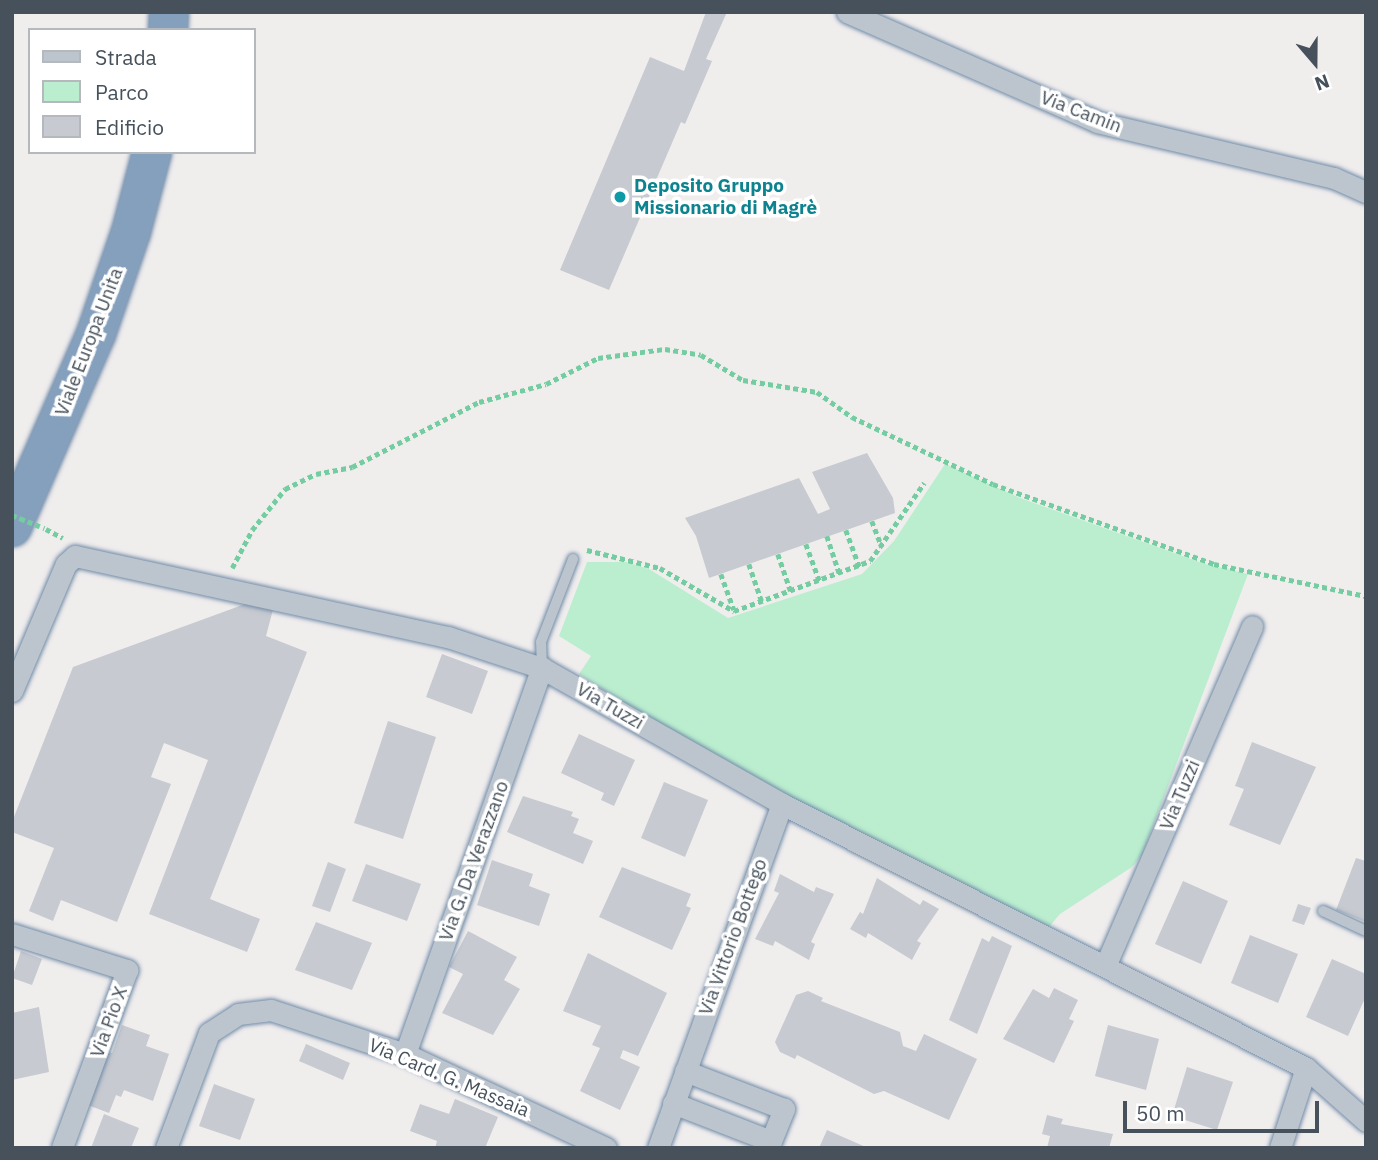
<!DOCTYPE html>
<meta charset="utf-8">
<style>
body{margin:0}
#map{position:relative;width:1378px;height:1160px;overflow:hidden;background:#f0eded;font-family:"IBM Plex Sans",sans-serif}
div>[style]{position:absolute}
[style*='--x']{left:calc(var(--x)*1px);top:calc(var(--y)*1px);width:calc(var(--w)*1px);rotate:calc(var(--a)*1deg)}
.green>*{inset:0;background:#bbeecf}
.building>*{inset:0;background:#c7cad0}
.path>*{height:4.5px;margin-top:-2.25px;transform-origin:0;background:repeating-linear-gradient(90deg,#74cca1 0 5px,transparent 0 8.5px)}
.roads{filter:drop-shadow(0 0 2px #708ba8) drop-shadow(0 0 2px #708ba8)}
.lane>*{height:10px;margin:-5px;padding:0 5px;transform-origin:5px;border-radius:5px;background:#bcc5cd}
.street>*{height:21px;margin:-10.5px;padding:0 10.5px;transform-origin:10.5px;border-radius:10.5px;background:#bcc5cd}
.highway>*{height:38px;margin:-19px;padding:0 19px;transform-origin:19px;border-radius:19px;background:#85a0bd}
.path-bridge>*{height:4.5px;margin-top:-2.25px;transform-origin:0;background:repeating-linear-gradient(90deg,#74cca1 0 5px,transparent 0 8.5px)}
.dots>*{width:19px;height:19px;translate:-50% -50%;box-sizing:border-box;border:4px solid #fff;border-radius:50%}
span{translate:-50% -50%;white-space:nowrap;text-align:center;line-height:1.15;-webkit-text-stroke:7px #fff;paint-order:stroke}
.street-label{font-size:19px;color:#46515b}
.culture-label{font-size:19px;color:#0d838f;font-weight:700}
.left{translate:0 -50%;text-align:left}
.frame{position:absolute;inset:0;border:14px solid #46515b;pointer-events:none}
.legend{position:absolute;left:28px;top:28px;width:228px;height:126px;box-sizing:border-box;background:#fff;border:2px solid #b5b9bd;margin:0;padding:9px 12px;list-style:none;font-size:21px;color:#46515b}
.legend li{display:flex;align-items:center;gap:14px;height:35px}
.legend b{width:35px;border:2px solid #b5b9bd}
.north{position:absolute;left:1280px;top:28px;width:70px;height:70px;-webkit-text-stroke:5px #fff;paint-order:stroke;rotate:160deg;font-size:19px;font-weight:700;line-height:28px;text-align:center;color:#46515b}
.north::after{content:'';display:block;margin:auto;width:24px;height:32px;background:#46515b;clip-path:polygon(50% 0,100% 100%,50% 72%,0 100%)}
.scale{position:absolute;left:1123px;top:1101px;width:196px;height:32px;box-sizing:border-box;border:4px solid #46515b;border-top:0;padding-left:9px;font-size:21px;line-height:24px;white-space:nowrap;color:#46515b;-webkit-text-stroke:5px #fff;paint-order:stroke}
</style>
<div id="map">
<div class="green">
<div style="clip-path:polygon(945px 464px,1020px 498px,1205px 564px,1248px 574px,1142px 855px,1132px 867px,1060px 914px,1049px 927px,796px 802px,646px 716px,579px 674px,591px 656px,559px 636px,587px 562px,626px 562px,649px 569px,728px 618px,862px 574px,894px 541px)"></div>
</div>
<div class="building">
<div style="clip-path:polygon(706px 12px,727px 12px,706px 59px,712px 61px,685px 124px,681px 122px,609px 290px,560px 270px,650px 57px,684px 71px)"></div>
<div style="clip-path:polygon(867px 453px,893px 498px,895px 513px,709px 578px,696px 536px,685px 518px,799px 478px,818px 514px,830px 509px,812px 472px)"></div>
<div style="clip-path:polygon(259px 599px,275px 602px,266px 636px,307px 652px,210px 899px,260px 919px,247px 952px,149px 914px,208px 760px,164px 743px,151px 777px,171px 784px,117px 922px,61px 900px,53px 921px,29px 911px,54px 848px,12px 832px,12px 822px,73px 667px)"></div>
<div style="clip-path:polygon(442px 654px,488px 671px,472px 714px,426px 697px)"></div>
<div style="clip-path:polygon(388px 721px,436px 737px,403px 839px,354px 823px)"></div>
<div style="clip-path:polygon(579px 734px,635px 760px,614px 806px,601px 800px,604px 793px,561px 773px)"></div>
<div style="clip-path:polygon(1252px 742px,1316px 767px,1280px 845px,1229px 825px,1244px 789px,1235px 786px)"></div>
<div style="clip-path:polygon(664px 782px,708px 800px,685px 857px,641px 838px)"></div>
<div style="clip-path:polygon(523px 796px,573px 812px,571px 816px,579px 819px,573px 833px,593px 841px,583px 864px,507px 832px)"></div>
<div style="clip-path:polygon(1356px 858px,1366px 861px,1366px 922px,1336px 910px)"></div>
<div style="clip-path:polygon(492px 860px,533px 874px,529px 886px,550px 894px,539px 926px,477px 905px)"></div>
<div style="clip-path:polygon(328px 862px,346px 869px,330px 912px,312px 906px)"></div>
<div style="clip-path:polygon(366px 864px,421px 884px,407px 921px,352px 901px)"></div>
<div style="clip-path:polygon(622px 867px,691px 894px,686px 906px,691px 908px,672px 950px,599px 917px)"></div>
<div style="clip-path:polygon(780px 874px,814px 892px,816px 887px,834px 894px,811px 942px,815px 944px,809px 960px,775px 941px,773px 946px,755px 939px,779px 893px,774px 891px)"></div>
<div style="clip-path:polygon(877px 878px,920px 905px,923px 900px,939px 909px,917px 941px,921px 943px,912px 960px,868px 933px,866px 938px,850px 929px,860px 912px,863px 914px)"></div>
<div style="clip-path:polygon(1183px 881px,1228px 901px,1201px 964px,1155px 944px)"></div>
<div style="clip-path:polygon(1298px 904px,1311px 908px,1304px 925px,1292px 921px)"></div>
<div style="clip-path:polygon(316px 922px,372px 943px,352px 990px,295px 970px)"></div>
<div style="clip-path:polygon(468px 931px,517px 957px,504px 980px,520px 989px,493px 1035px,442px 1013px,463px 974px,449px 967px)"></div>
<div style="clip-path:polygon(1250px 935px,1298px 954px,1278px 1003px,1231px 983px)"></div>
<div style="clip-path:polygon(992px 936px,1012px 946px,977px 1034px,949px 1020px,982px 938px,989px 942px)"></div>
<div style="clip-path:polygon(21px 951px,42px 959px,32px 985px,12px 978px)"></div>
<div style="clip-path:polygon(588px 953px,667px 993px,638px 1056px,623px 1050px,620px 1058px,640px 1067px,620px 1110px,580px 1091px,600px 1048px,592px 1045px,601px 1026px,563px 1011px)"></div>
<div style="clip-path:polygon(1332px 959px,1366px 974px,1366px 996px,1348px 1036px,1306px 1017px)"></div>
<div style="clip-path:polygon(1054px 988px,1078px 1000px,1069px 1019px,1074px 1021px,1054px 1063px,1003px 1039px,1033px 989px,1049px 998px)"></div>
<div style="clip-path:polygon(808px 991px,823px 998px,821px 1001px,900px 1032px,903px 1046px,916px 1051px,924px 1034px,977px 1059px,949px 1120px,884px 1091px,874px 1094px,797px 1055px,795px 1059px,780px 1052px,775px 1042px,796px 995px)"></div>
<div style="clip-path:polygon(39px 1007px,49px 1072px,12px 1080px,12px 1013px)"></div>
<div style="clip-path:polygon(122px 1025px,150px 1035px,146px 1046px,169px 1054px,153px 1101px,124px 1090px,121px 1097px,116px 1095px,109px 1113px,85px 1104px,105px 1051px,112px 1053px)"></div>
<div style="clip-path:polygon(1108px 1025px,1159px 1039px,1146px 1090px,1095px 1076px)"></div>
<div style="clip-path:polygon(306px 1044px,350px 1063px,343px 1080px,299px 1061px)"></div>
<div style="clip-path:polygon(1187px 1067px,1233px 1082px,1217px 1130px,1172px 1116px)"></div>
<div style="clip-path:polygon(214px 1084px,255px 1099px,240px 1140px,199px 1126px)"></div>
<div style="clip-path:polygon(455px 1099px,498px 1117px,485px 1148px,435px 1148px,437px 1141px,410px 1131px,420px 1104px,449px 1114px)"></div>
<div style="clip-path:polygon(104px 1114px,139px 1128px,131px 1148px,91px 1148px)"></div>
<div style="clip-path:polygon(1047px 1115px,1063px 1119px,1061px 1124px,1113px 1134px,1109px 1148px,1047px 1148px,1050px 1136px,1042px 1134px)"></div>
<div style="clip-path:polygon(827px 1130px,868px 1148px,819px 1148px)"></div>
</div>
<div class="path">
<div style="--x:872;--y:521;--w:28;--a:69"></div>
<div style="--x:46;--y:529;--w:19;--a:28"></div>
<div style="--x:846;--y:530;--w:40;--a:69.8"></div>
<div style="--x:827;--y:536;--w:41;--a:71.6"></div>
<div style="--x:806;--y:544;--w:40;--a:69.8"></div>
<div style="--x:587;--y:550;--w:75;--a:13.9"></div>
<div style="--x:660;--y:568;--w:86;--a:30.2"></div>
<div style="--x:734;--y:611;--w:145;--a:-20.2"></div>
<div style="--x:870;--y:561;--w:95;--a:-55.3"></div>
<div style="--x:778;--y:554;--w:39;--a:71"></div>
<div style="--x:749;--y:564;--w:39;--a:71"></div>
<div style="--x:232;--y:568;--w:43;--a:-62.2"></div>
<div style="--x:252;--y:530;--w:53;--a:-51.2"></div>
<div style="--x:285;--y:489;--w:34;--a:-26"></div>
<div style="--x:316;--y:474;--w:37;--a:-11"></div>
<div style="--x:352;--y:467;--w:143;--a:-27.1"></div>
<div style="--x:479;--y:402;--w:69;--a:-15"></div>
<div style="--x:546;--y:384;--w:58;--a:-26.6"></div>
<div style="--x:598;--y:358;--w:68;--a:-7.7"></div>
<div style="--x:665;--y:349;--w:36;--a:9"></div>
<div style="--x:701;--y:355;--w:49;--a:30.8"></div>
<div style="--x:743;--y:380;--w:75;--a:9.2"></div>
<div style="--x:817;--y:392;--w:43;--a:35.5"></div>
<div style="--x:852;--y:417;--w:156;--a:25.4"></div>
<div style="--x:993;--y:484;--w:235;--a:19.9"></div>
<div style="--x:1214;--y:564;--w:155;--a:11.9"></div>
<div style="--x:721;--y:574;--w:38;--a:70"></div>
</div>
<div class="roads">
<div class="lane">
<div style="--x:542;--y:668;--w:26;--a:-92"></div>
<div style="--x:541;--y:642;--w:89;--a:-68.9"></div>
<div style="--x:1323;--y:911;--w:47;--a:24.9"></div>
</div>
<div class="street">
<div style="--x:847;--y:12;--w:273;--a:23.7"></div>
<div style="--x:1097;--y:122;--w:244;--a:13.3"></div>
<div style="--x:1334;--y:178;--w:35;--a:24"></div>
<div style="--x:12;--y:691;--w:138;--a:-67"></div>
<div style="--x:66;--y:564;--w:12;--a:-42"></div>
<div style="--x:75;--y:556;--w:382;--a:12.3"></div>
<div style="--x:448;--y:637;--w:99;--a:18.3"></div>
<div style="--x:542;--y:668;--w:276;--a:29.5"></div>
<div style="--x:782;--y:804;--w:587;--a:26.74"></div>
<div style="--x:1306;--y:1068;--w:80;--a:41.5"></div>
<div style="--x:12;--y:934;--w:121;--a:17.4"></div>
<div style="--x:127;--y:970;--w:189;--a:110.1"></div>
<div style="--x:1106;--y:964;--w:368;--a:-66.6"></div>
<div style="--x:405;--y:1054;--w:410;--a:-70.5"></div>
<div style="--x:673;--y:1103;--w:105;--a:21.2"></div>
<div style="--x:771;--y:1141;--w:35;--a:-68"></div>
<div style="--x:784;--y:1109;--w:106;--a:-159"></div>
<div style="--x:166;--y:1148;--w:123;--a:-69.5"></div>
<div style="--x:209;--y:1033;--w:35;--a:-33"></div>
<div style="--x:238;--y:1014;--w:33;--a:-7"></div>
<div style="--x:271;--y:1010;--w:141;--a:18.2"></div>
<div style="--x:405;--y:1054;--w:222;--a:25.1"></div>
<div style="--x:658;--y:1148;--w:366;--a:-70.2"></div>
<div style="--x:1280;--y:1148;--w:84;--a:-72"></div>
</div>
<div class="highway">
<div style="--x:168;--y:30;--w:18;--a:-87"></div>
<div style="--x:12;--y:527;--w:210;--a:-66.5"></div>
<div style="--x:96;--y:334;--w:108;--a:-71.1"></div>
<div style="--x:131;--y:232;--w:83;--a:-75.3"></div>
</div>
</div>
<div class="path-bridge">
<div style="--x:12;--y:515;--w:35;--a:22"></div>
</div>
<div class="dots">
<div style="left:620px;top:197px;background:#0f9aa8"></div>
</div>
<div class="street-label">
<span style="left:1081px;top:112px;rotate:21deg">Via Camin</span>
<span style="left:89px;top:342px;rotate:-69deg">Viale Europa Unita</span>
<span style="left:610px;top:706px;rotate:30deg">Via Tuzzi</span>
<span style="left:1180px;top:795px;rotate:-67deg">Via Tuzzi</span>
<span style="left:474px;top:861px;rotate:-70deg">Via G. Da Verazzano</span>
<span style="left:733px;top:937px;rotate:-70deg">Via Vittorio Bottego</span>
<span style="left:109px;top:1022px;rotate:-70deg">Via Pio X</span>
<span style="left:449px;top:1078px;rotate:23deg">Via Card. G. Massaia</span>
</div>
<div class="culture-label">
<span class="left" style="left:634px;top:197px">Deposito Gruppo<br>Missionario di Magrè</span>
</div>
<div class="frame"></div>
<ul class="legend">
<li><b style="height:9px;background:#bcc5cd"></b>Strada</li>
<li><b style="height:19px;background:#bbeecf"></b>Parco</li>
<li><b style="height:19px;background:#c7cad0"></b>Edificio</li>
</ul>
<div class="north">N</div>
<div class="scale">50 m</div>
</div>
